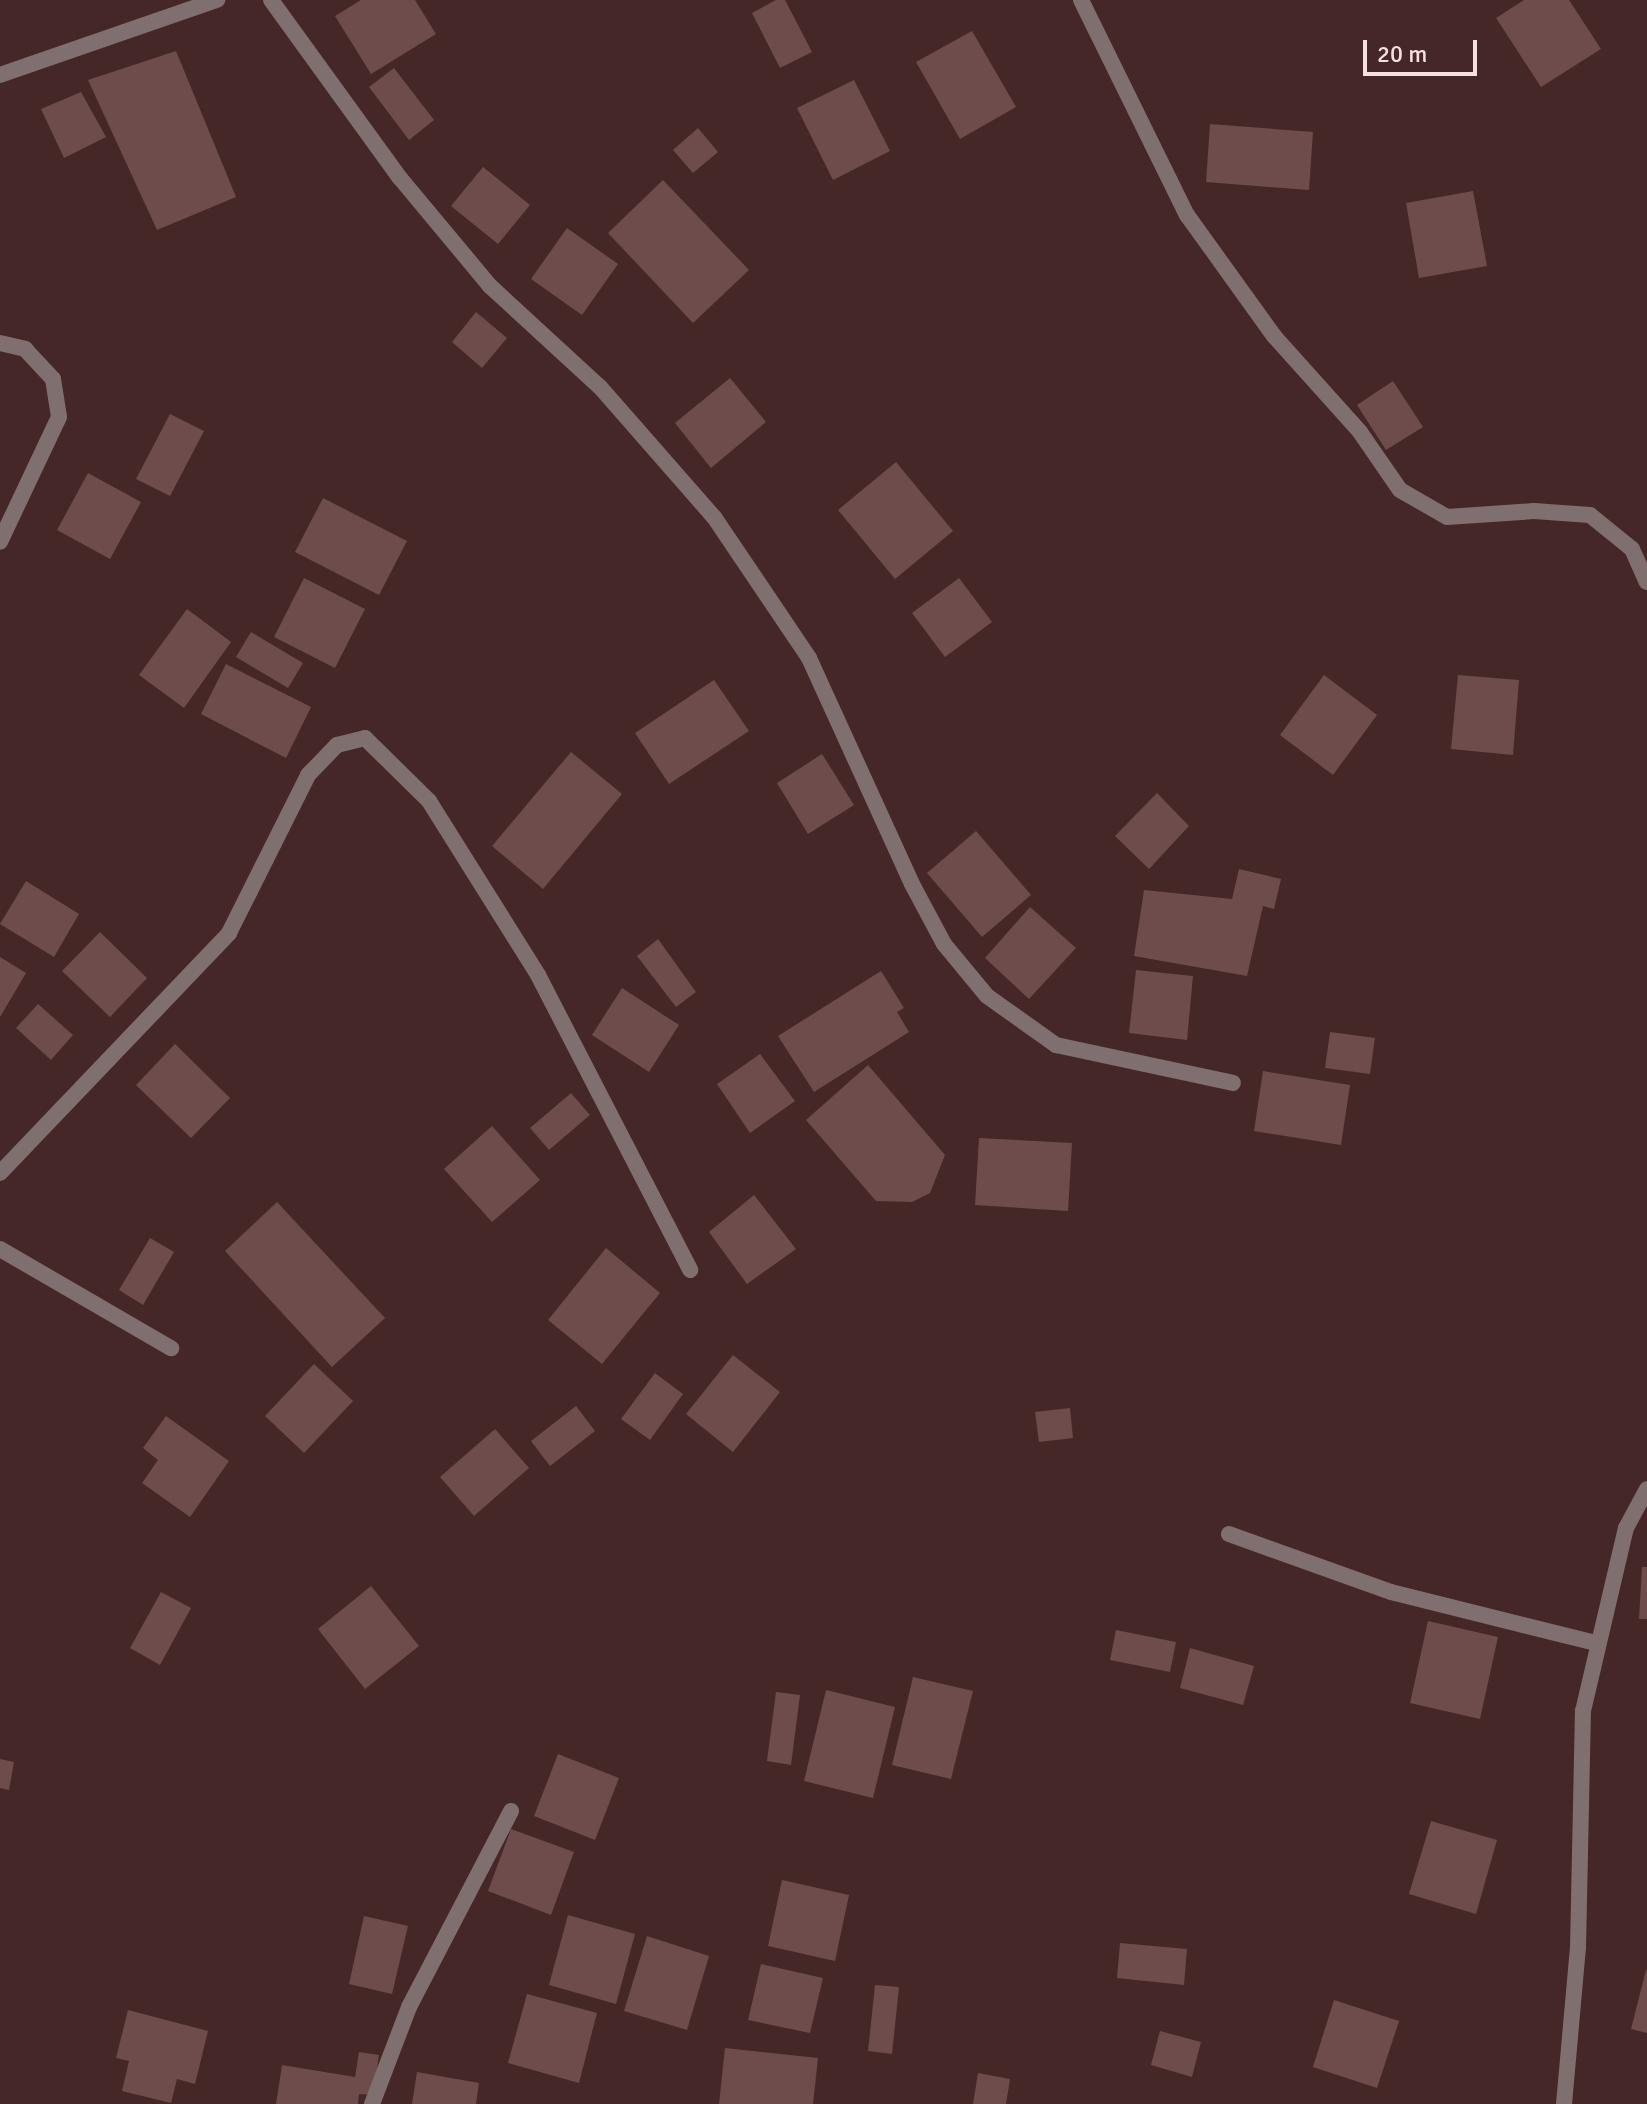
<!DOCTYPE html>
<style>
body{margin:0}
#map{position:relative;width:1647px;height:2104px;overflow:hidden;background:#462727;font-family:Signika,sans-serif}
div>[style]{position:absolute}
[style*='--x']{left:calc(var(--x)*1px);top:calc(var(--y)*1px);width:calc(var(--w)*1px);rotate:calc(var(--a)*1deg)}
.building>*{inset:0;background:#6d4c4b}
.minor>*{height:16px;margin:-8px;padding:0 8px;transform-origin:8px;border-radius:8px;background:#7f6f6e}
span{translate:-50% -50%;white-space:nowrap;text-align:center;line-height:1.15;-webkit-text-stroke:6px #462727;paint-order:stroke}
.scale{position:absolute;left:1363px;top:40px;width:114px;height:36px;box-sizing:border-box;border:4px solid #f5e0e0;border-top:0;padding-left:10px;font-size:24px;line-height:28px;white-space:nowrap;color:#f5e0e0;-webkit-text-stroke:6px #462727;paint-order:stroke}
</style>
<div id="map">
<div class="building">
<div style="clip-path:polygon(361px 0,415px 0,436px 34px,371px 74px,335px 16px)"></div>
<div style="clip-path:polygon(776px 0,785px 0,812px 52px,780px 68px,752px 13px)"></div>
<div style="clip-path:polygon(1524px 0,1569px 0,1601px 49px,1541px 87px,1496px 18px)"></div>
<div style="clip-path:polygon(972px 31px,1016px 107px,960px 139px,916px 62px)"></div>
<div style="clip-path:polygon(176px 51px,236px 197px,157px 230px,88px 80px)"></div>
<div style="clip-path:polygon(394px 68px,434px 120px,409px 140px,369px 87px)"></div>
<div style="clip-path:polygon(854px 80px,890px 151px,833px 180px,797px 108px)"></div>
<div style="clip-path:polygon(81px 92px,106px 137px,64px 158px,41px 109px)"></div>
<div style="clip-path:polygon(1210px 124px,1313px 132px,1309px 190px,1206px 182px)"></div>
<div style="clip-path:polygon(698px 128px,718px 152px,693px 173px,673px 150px)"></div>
<div style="clip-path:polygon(483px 167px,530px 205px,498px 244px,451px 206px)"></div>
<div style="clip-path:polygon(663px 180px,749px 270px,693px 323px,608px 233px)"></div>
<div style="clip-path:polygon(1473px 191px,1487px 266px,1419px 278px,1406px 203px)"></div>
<div style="clip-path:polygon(567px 228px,618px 264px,582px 315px,531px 279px)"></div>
<div style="clip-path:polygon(476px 312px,507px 338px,482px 368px,452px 342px)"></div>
<div style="clip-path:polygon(730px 378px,766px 422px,711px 468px,675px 423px)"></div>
<div style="clip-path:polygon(1393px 381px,1423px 427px,1386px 450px,1357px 405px)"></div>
<div style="clip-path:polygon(170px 414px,204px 431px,170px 496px,136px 479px)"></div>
<div style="clip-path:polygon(896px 462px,953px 531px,895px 579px,838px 510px)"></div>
<div style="clip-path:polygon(88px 473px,141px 502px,110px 559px,57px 530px)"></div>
<div style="clip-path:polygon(323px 498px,407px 541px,379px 595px,295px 552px)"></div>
<div style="clip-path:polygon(304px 578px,365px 609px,335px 668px,274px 637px)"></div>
<div style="clip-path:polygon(959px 578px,992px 622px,945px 657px,912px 613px)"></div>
<div style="clip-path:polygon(187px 609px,231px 642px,184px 708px,139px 675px)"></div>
<div style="clip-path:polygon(251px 632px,303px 663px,288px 688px,236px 657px)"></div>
<div style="clip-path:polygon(226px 664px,311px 707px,286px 758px,201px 714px)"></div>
<div style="clip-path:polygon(1324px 675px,1377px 715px,1333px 775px,1280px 735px)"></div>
<div style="clip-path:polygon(1458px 675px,1519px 680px,1513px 755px,1451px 749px)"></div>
<div style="clip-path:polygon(714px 680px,749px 731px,669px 784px,635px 733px)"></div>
<div style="clip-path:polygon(571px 752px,622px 794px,543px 889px,492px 846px)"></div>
<div style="clip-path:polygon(822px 754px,854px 805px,808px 834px,777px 783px)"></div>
<div style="clip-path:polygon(1157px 793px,1189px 826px,1149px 869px,1115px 836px)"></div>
<div style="clip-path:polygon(976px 831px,1031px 895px,982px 937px,927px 873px)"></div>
<div style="clip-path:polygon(1239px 869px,1281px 879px,1274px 909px,1263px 906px,1247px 976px,1134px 956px,1144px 890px,1232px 899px)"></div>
<div style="clip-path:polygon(26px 881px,79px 914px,54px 957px,0 924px)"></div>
<div style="clip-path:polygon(1030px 907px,1076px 948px,1029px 999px,985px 958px)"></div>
<div style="clip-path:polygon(100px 932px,147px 978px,110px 1017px,62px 971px)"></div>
<div style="clip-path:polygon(658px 939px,696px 992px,676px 1007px,637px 956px)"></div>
<div style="clip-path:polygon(0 957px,26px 973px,0 1017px)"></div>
<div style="clip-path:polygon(1136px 970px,1193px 976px,1187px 1040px,1129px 1033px)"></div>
<div style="clip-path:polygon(881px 971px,904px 1008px,897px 1012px,909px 1032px,814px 1092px,778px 1036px)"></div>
<div style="clip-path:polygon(622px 988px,679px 1025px,649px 1072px,592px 1035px)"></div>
<div style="clip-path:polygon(38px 1004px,73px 1035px,51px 1060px,16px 1028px)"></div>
<div style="clip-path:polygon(1330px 1032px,1375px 1038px,1370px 1074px,1325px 1068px)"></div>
<div style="clip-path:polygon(175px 1044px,230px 1098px,191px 1138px,136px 1085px)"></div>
<div style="clip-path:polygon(760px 1054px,795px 1101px,750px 1133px,717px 1084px)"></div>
<div style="clip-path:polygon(868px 1065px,945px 1155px,930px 1193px,912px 1202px,876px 1201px,806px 1120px)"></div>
<div style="clip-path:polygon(1263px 1071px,1350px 1085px,1341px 1145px,1254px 1131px)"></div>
<div style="clip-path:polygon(571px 1093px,590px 1115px,549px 1150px,530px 1128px)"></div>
<div style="clip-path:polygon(492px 1126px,540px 1180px,492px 1222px,444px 1169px)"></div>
<div style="clip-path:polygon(979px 1138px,1072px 1143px,1068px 1211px,975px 1205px)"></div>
<div style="clip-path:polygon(754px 1195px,796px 1249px,747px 1284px,709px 1232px)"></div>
<div style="clip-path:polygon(277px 1202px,385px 1318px,332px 1367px,225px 1251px)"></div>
<div style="clip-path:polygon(150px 1238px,174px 1252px,143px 1305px,119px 1290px)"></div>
<div style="clip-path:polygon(606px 1248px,660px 1293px,602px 1364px,548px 1320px)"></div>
<div style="clip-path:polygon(733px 1355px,780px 1392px,733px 1452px,686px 1414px)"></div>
<div style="clip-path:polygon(314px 1364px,353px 1401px,304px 1453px,265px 1416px)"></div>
<div style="clip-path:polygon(655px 1373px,683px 1394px,650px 1440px,621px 1419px)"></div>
<div style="clip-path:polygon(576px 1406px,595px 1431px,550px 1466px,531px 1441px)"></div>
<div style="clip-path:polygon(1070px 1408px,1073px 1438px,1039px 1442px,1035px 1412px)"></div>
<div style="clip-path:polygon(166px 1416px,229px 1461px,190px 1517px,142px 1483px,158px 1460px,143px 1448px)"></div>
<div style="clip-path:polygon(495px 1429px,529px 1468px,474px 1516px,440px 1477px)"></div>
<div style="clip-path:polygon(1642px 1567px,1647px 1567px,1647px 1619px,1639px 1619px)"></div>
<div style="clip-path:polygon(371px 1586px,419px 1646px,365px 1689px,318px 1629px)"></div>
<div style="clip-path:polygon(161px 1592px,191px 1608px,160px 1665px,130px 1648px)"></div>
<div style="clip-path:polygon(1428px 1621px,1498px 1637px,1480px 1719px,1410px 1703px)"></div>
<div style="clip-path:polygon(1116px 1630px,1176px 1642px,1170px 1672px,1110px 1660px)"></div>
<div style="clip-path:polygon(1190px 1648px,1254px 1666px,1243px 1705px,1180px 1688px)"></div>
<div style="clip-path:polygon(913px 1677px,973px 1691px,951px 1779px,892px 1765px)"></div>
<div style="clip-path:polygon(826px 1690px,895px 1707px,873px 1798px,804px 1781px)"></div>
<div style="clip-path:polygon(776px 1692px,800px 1695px,791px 1765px,767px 1761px)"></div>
<div style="clip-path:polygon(558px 1754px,619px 1778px,595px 1840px,534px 1816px)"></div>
<div style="clip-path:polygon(0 1759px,14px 1762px,9px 1790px,0 1788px)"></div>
<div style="clip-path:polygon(1431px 1821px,1497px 1840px,1476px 1914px,1409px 1894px)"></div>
<div style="clip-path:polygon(511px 1829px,574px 1852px,551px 1915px,488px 1891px)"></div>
<div style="clip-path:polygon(782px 1880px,849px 1895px,835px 1961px,768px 1946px)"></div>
<div style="clip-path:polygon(568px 1915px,635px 1934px,616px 2004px,549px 1985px)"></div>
<div style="clip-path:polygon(364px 1916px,408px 1926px,392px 1994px,349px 1984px)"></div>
<div style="clip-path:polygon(647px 1936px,709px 1956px,687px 2030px,624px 2011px)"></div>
<div style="clip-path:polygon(1120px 1943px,1187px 1949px,1184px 1985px,1117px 1978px)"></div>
<div style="clip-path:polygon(761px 1964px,823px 1978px,810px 2033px,748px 2020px)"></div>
<div style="clip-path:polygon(1646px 1970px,1647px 1970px,1647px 2033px,1631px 2029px)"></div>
<div style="clip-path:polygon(875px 1985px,899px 1987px,892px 2054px,868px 2051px)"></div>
<div style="clip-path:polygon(527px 1994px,597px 2013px,579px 2083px,508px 2063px)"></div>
<div style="clip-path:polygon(1334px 2000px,1399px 2021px,1377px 2088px,1313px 2067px)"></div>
<div style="clip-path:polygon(128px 2010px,208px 2031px,195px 2084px,177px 2079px,171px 2103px,122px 2091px,129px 2061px,116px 2058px)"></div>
<div style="clip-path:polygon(1160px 2031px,1201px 2042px,1192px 2077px,1151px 2065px)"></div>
<div style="clip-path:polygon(725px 2048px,818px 2058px,813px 2104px,719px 2104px)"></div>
<div style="clip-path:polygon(359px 2052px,379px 2055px,373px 2095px,359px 2094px,358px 2104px,276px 2104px,282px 2065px,355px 2077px)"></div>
<div style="clip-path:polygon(417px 2072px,479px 2083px,476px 2104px,412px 2104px)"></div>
<div style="clip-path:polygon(978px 2073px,1010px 2079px,1006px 2104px,973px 2104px)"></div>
</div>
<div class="minor">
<div style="--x:271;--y:0;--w:220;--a:54.1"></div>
<div style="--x:400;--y:178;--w:141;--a:50.2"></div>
<div style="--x:490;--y:286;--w:149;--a:42.6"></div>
<div style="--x:600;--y:387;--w:173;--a:48.8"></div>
<div style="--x:714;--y:517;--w:170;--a:56"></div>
<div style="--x:809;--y:658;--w:248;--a:65.5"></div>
<div style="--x:912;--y:884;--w:68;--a:61.9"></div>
<div style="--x:944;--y:944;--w:67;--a:50.4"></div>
<div style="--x:987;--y:996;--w:85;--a:35.4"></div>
<div style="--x:1056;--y:1045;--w:181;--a:12.1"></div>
<div style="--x:1081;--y:0;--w:240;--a:63.8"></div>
<div style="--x:1187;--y:215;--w:149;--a:54.3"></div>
<div style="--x:1274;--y:336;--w:129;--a:48.1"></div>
<div style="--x:1360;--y:432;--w:70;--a:55.4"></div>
<div style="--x:1400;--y:490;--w:54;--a:29.9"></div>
<div style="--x:1447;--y:517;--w:87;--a:-3.9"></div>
<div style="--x:1534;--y:511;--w:56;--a:4.1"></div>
<div style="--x:1590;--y:515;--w:54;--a:39"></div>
<div style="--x:1632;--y:549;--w:36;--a:66"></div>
<div style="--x:0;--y:75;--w:230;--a:-19.1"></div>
<div style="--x:0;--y:343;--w:26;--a:13"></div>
<div style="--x:25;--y:349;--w:41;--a:47"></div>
<div style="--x:53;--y:379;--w:38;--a:81"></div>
<div style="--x:59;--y:417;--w:138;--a:115.3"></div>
<div style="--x:0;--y:1173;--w:332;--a:-46.3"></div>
<div style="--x:229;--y:933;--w:177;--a:-63.4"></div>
<div style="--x:308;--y:775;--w:42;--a:-46"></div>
<div style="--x:337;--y:745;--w:29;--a:-14"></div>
<div style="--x:365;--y:738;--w:90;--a:44.5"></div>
<div style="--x:429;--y:801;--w:205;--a:57.9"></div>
<div style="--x:538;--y:975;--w:332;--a:62.7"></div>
<div style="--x:0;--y:1249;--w:198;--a:30.1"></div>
<div style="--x:1229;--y:1534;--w:172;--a:19.7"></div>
<div style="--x:1391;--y:1592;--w:210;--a:14"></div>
<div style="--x:372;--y:2104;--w:104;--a:-69.1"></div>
<div style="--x:409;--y:2007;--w:221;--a:-62.5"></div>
<div style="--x:1564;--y:2104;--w:157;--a:-84.9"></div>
<div style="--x:1578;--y:1948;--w:237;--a:-88.8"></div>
<div style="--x:1583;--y:1711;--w:188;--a:-76.8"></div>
<div style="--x:1626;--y:1528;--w:44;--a:-61.7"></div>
</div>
<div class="scale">20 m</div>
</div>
